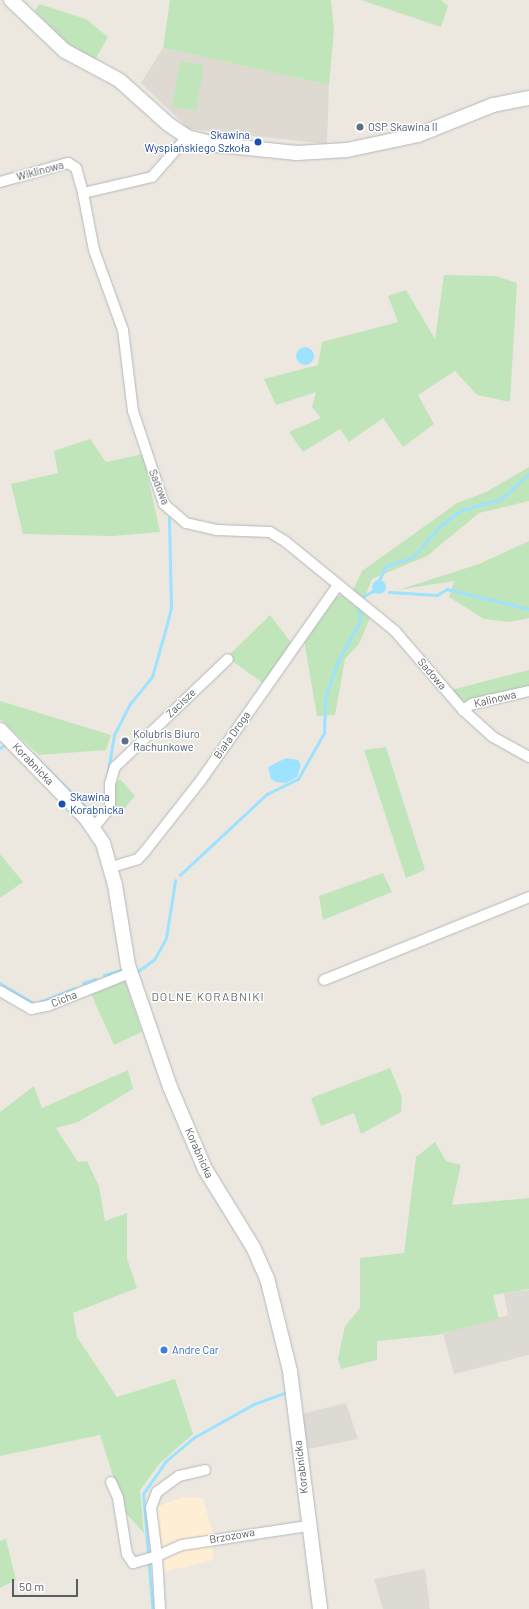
<!DOCTYPE html>
<meta charset="utf-8">
<style>
body{margin:0}
#map{position:relative;width:529px;height:1609px;overflow:hidden;background:#ece8e0;font-family:Barlow,sans-serif}
div>[style]{position:absolute}
[style*='--x']{left:calc(var(--x)*1px);top:calc(var(--y)*1px);width:calc(var(--w)*1px);rotate:calc(var(--a)*1deg)}
.commercial>*{inset:0;background:#feeed3}
.industrial>*{inset:0;background:#dddad4}
.education>*{inset:0;background:#ded9d1}
.green>*{inset:0;background:#c1e5bb}
.water>*{inset:0;background:#9de2ff}
.round{border-radius:50%}
.stream>*{height:2.5px;margin:-1.25px;padding:0 1.25px;transform-origin:1.25px;border-radius:1.25px;background:#9de2ff}
.roads{filter:drop-shadow(0 0 1px #b3b7bb) drop-shadow(0 0 1px #b3b7bb)}
.street>*{height:10px;margin:-5px;padding:0 5px;transform-origin:5px;border-radius:5px;background:#fff}
.secondary>*{height:14px;margin:-7px;padding:0 7px;transform-origin:7px;border-radius:7px;background:#fff}
.dots>*{width:11px;height:11px;translate:-50% -50%;box-sizing:border-box;border:2px solid #fff;border-radius:50%}
span{translate:-50% -50%;white-space:nowrap;text-align:center;line-height:1.15;-webkit-text-stroke:3px #fff;paint-order:stroke}
.service-label{font-size:11px;color:#4e5e75}
.left{translate:0 -50%;text-align:left}
.transit-label{font-size:11px;color:#164399}
.right{translate:-100% -50%;text-align:right}
.street-label{font-size:11px;color:#595e61}
.shop-label{font-size:11px;color:#366cbe}
.neighbourhood-label{font-size:12px;color:#6a7073;letter-spacing:1px}
.scale{position:absolute;left:12px;top:1579px;width:66px;height:18px;box-sizing:border-box;border:2px solid #595e61;border-top:0;padding-left:5px;font-size:12px;line-height:14px;white-space:nowrap;color:#595e61;-webkit-text-stroke:3px #fff;paint-order:stroke}
</style>
<div id="map">
<div class="commercial">
<div style="clip-path:polygon(183px 1497px,203px 1498px,212px 1531px,213px 1560px,163px 1572px,153px 1508px)"></div>
</div>
<div class="industrial">
<div style="clip-path:polygon(529px 1290px,529px 1355px,454px 1374px,443px 1334px,508px 1315px,504px 1293px)"></div>
<div style="clip-path:polygon(346px 1403px,358px 1439px,308px 1449px,301px 1414px)"></div>
<div style="clip-path:polygon(425px 1569px,430px 1609px,383px 1609px,374px 1579px)"></div>
</div>
<div class="education">
<div style="clip-path:polygon(163px 48px,329px 85px,327px 144px,189px 129px,141px 83px)"></div>
</div>
<div class="green">
<div style="clip-path:polygon(170px 0,331px 0,334px 30px,329px 85px,163px 48px)"></div>
<div style="clip-path:polygon(361px 0,441px 0,448px 6px,441px 27px)"></div>
<div style="clip-path:polygon(39px 4px,86px 19px,108px 37px,95px 60px,64px 41px,35px 11px)"></div>
<div style="clip-path:polygon(180px 61px,204px 65px,196px 111px,172px 107px)"></div>
<div style="clip-path:polygon(444px 275px,495px 276px,517px 283px,510px 402px,477px 395px,455px 371px,418px 395px,434px 424px,403px 447px,383px 418px,349px 442px,340px 429px,303px 452px,289px 432px,321px 418px,312px 407px,316px 392px,276px 405px,264px 379px,318px 365px,322px 342px,398px 322px,388px 296px,406px 290px,435px 339px)"></div>
<div style="clip-path:polygon(90px 439px,106px 462px,143px 454px,160px 532px,113px 536px,23px 534px,11px 484px,58px 473px,54px 451px)"></div>
<div style="clip-path:polygon(529px 467px,529px 501px,479px 513px,427px 556px,372px 579px,364px 599px,352px 592px,362px 571px,457px 503px,486px 492px)"></div>
<div style="clip-path:polygon(529px 541px,529px 618px,509px 622px,484px 619px,449px 597px,454px 581px,398px 590px,479px 564px)"></div>
<div style="clip-path:polygon(342px 595px,370px 618px,359px 644px,345px 659px,335px 715px,317px 716px,304px 640px,336px 597px)"></div>
<div style="clip-path:polygon(270px 615px,293px 645px,264px 684px,227px 657px)"></div>
<div style="clip-path:polygon(529px 670px,529px 689px,465px 704px,451px 690px)"></div>
<div style="clip-path:polygon(0 701px,111px 735px,106px 750px,39px 755px,0 719px)"></div>
<div style="clip-path:polygon(386px 747px,425px 870px,406px 878px,364px 750px)"></div>
<div style="clip-path:polygon(120px 779px,135px 796px,123px 810px,113px 805px,113px 786px)"></div>
<div style="clip-path:polygon(0 854px,23px 882px,0 898px)"></div>
<div style="clip-path:polygon(383px 873px,392px 892px,323px 920px,319px 896px)"></div>
<div style="clip-path:polygon(125px 981px,142px 1032px,114px 1045px,91px 994px)"></div>
<div style="clip-path:polygon(390px 1068px,402px 1097px,401px 1112px,361px 1134px,354px 1113px,321px 1126px,311px 1098px)"></div>
<div style="clip-path:polygon(128px 1070px,133px 1089px,78px 1122px,56px 1128px,78px 1162px,87px 1161px,99px 1186px,105px 1221px,127px 1213px,127px 1258px,137px 1288px,73px 1313px,77px 1337px,117px 1397px,175px 1379px,193px 1434px,160px 1463px,140px 1490px,144px 1533px,124px 1511px,100px 1435px,0 1456px,0 1112px,34px 1086px,42px 1108px)"></div>
<div style="clip-path:polygon(435px 1142px,446px 1161px,461px 1165px,452px 1205px,529px 1198px,529px 1289px,493px 1295px,499px 1319px,437px 1335px,377px 1341px,377px 1360px,341px 1369px,338px 1359px,345px 1326px,360px 1308px,360px 1258px,404px 1253px,416px 1157px)"></div>
<div style="clip-path:polygon(6px 1539px,16px 1580px,0 1588px,0 1541px)"></div>
</div>
<div class="water">
<div class="round" style="left:296px;top:347px;width:18px;height:18px"></div>
<div class="round" style="left:372px;top:580px;width:14px;height:14px"></div>
<div style="clip-path:polygon(286px 758px,298px 760px,301px 765px,297px 777px,286px 783px,276px 782px,271px 779px,268px 767px)"></div>
</div>
<div class="stream">
<div style="--x:378;--y:582;--w:18;--a:-63"></div>
<div style="--x:386;--y:566;--w:28;--a:-18"></div>
<div style="--x:413;--y:557;--w:41;--a:-48.9"></div>
<div style="--x:440;--y:526;--w:27;--a:-36"></div>
<div style="--x:462;--y:510;--w:41;--a:-15.8"></div>
<div style="--x:501;--y:499;--w:38;--a:-42"></div>
<div style="--x:389;--y:592;--w:48;--a:3.6"></div>
<div style="--x:437;--y:595;--w:12;--a:-31"></div>
<div style="--x:447;--y:589;--w:84;--a:13.7"></div>
<div style="--x:360;--y:598;--w:15;--a:-28"></div>
<div style="--x:13;--y:735;--w:118;--a:44.7"></div>
<div style="--x:0;--y:748;--w:4;--a:-34"></div>
<div style="--x:107;--y:778;--w:44;--a:-80.8"></div>
<div style="--x:114;--y:735;--w:35;--a:-63"></div>
<div style="--x:130;--y:704;--w:35;--a:-51"></div>
<div style="--x:152;--y:677;--w:55;--a:-74.2"></div>
<div style="--x:167;--y:624;--w:16;--a:-76"></div>
<div style="--x:171;--y:608;--w:90;--a:-91.3"></div>
<div style="--x:180;--y:875;--w:119;--a:-43"></div>
<div style="--x:267;--y:794;--w:34;--a:-26"></div>
<div style="--x:298;--y:779;--w:53;--a:-60.5"></div>
<div style="--x:324;--y:733;--w:36;--a:-88"></div>
<div style="--x:325;--y:697;--w:40;--a:-69.8"></div>
<div style="--x:339;--y:659;--w:43;--a:-61.1"></div>
<div style="--x:360;--y:621;--w:18;--a:-96"></div>
<div style="--x:138;--y:971;--w:19;--a:-35"></div>
<div style="--x:154;--y:960;--w:25;--a:-61"></div>
<div style="--x:166;--y:938;--w:58;--a:-81"></div>
<div style="--x:104;--y:975;--w:17;--a:-17"></div>
<div style="--x:0;--y:983;--w:41;--a:31"></div>
<div style="--x:35;--y:1004;--w:43;--a:-21.8"></div>
<div style="--x:83;--y:983;--w:13;--a:-18"></div>
<div style="--x:148;--y:1553;--w:59;--a:-94.8"></div>
<div style="--x:143;--y:1494;--w:40;--a:-55.1"></div>
<div style="--x:166;--y:1461;--w:35;--a:-40"></div>
<div style="--x:193;--y:1438;--w:70;--a:-29.1"></div>
<div style="--x:254;--y:1404;--w:32;--a:-20"></div>
<div style="--x:149;--y:1563;--w:46;--a:85"></div>
</div>
<div class="roads">
<div class="street">
<div style="--x:187;--y:137;--w:53;--a:131.2"></div>
<div style="--x:152;--y:177;--w:71;--a:166.9"></div>
<div style="--x:83;--y:193;--w:58;--a:79.1"></div>
<div style="--x:94;--y:250;--w:85;--a:70.1"></div>
<div style="--x:123;--y:330;--w:82;--a:83"></div>
<div style="--x:133;--y:411;--w:98;--a:71.6"></div>
<div style="--x:164;--y:504;--w:29;--a:41"></div>
<div style="--x:186;--y:523;--w:32;--a:13"></div>
<div style="--x:217;--y:530;--w:53;--a:2.2"></div>
<div style="--x:270;--y:532;--w:19;--a:32"></div>
<div style="--x:286;--y:542;--w:141;--a:39.2"></div>
<div style="--x:395;--y:631;--w:104;--a:49.3"></div>
<div style="--x:463;--y:710;--w:40;--a:42"></div>
<div style="--x:493;--y:737;--w:41;--a:29.1"></div>
<div style="--x:0;--y:182;--w:71;--a:-15.6"></div>
<div style="--x:68;--y:163;--w:9;--a:32"></div>
<div style="--x:76;--y:168;--w:26;--a:74"></div>
<div style="--x:463;--y:710;--w:11;--a:-34"></div>
<div style="--x:472;--y:704;--w:58;--a:-12.8"></div>
<div style="--x:94;--y:827;--w:25;--a:-50"></div>
<div style="--x:110;--y:808;--w:24;--a:-90"></div>
<div style="--x:110;--y:784;--w:18;--a:-74"></div>
<div style="--x:115;--y:767;--w:156;--a:-43.7"></div>
<div style="--x:112;--y:867;--w:27;--a:-17"></div>
<div style="--x:138;--y:859;--w:12;--a:-48"></div>
<div style="--x:146;--y:850;--w:89;--a:-51.8"></div>
<div style="--x:201;--y:780;--w:238;--a:-54.9"></div>
<div style="--x:324;--y:980;--w:221;--a:-22"></div>
<div style="--x:0;--y:991;--w:36;--a:30"></div>
<div style="--x:31;--y:1009;--w:16;--a:-11"></div>
<div style="--x:47;--y:1006;--w:89;--a:-21.7"></div>
<div style="--x:205;--y:1470;--w:27;--a:167"></div>
<div style="--x:179;--y:1476;--w:27;--a:144"></div>
<div style="--x:157;--y:1492;--w:17;--a:111"></div>
<div style="--x:151;--y:1508;--w:48;--a:82.9"></div>
<div style="--x:157;--y:1556;--w:27;--a:-24"></div>
<div style="--x:182;--y:1545;--w:127;--a:-8.6"></div>
<div style="--x:111;--y:1482;--w:17;--a:66"></div>
<div style="--x:118;--y:1498;--w:57;--a:80.9"></div>
<div style="--x:127;--y:1554;--w:11;--a:56"></div>
<div style="--x:133;--y:1563;--w:25;--a:-16"></div>
<div style="--x:157;--y:1556;--w:53;--a:86.8"></div>
</div>
<div class="secondary">
<div style="--x:11;--y:0;--w:74;--a:43.4"></div>
<div style="--x:65;--y:51;--w:61;--a:28.2"></div>
<div style="--x:119;--y:80;--w:66;--a:41.9"></div>
<div style="--x:168;--y:124;--w:23;--a:34"></div>
<div style="--x:187;--y:137;--w:32;--a:14"></div>
<div style="--x:218;--y:145;--w:79;--a:5.8"></div>
<div style="--x:297;--y:153;--w:50;--a:-3.4"></div>
<div style="--x:347;--y:150;--w:73;--a:-11.9"></div>
<div style="--x:418;--y:135;--w:81;--a:-21.8"></div>
<div style="--x:493;--y:105;--w:37;--a:-11"></div>
<div style="--x:0;--y:730;--w:123;--a:45.7"></div>
<div style="--x:86;--y:818;--w:30;--a:56"></div>
<div style="--x:103;--y:843;--w:44;--a:74.1"></div>
<div style="--x:115;--y:885;--w:81;--a:80.8"></div>
<div style="--x:128;--y:965;--w:129;--a:71"></div>
<div style="--x:170;--y:1087;--w:89;--a:66.9"></div>
<div style="--x:205;--y:1169;--w:92;--a:58.4"></div>
<div style="--x:253;--y:1247;--w:34;--a:66"></div>
<div style="--x:267;--y:1278;--w:96;--a:76.1"></div>
<div style="--x:290;--y:1371;--w:240;--a:82.8"></div>
</div>
</div>
<div class="dots">
<div style="left:360px;top:127px;background:#5c6f8a"></div>
<div style="left:258px;top:142px;background:#1a4fb4"></div>
<div style="left:125px;top:741px;background:#5c6f8a"></div>
<div style="left:62px;top:804px;background:#1a4fb4"></div>
<div style="left:164px;top:1350px;background:#3f7fe0"></div>
</div>
<div class="service-label">
<span class="left" style="left:368px;top:127px">OSP Skawina II</span>
<span class="left" style="left:133px;top:741px">Kolubris Biuro<br>Rachunkowe</span>
</div>
<div class="transit-label">
<span class="right" style="left:250px;top:142px">Skawina<br>Wyspiańskiego Szkoła</span>
<span class="left" style="left:70px;top:804px">Skawina<br>Korabnicka</span>
</div>
<div class="street-label">
<span style="left:40px;top:171px;rotate:-15deg">Wiklinowa</span>
<span style="left:159px;top:487px;rotate:68deg">Sadowa</span>
<span style="left:432px;top:674px;rotate:49deg">Sadowa</span>
<span style="left:495px;top:699px;rotate:-13deg">Kalinowa</span>
<span style="left:181px;top:703px;rotate:-44deg">Zacisze</span>
<span style="left:232px;top:735px;rotate:-55deg">Biała Droga</span>
<span style="left:33px;top:764px;rotate:46deg">Korabnicka</span>
<span style="left:64px;top:999px;rotate:-22deg">Cicha</span>
<span style="left:199px;top:1153px;rotate:66deg">Korabnicka</span>
<span style="left:301px;top:1467px;rotate:-97deg">Korabnicka</span>
<span style="left:232px;top:1536px;rotate:-10deg">Brzozowa</span>
</div>
<div class="shop-label">
<span class="left" style="left:172px;top:1350px">Andre Car</span>
</div>
<div class="neighbourhood-label">
<span style="left:208px;top:997px">DOLNE KORABNIKI</span>
</div>
<div class="scale">50 m</div>
</div>
